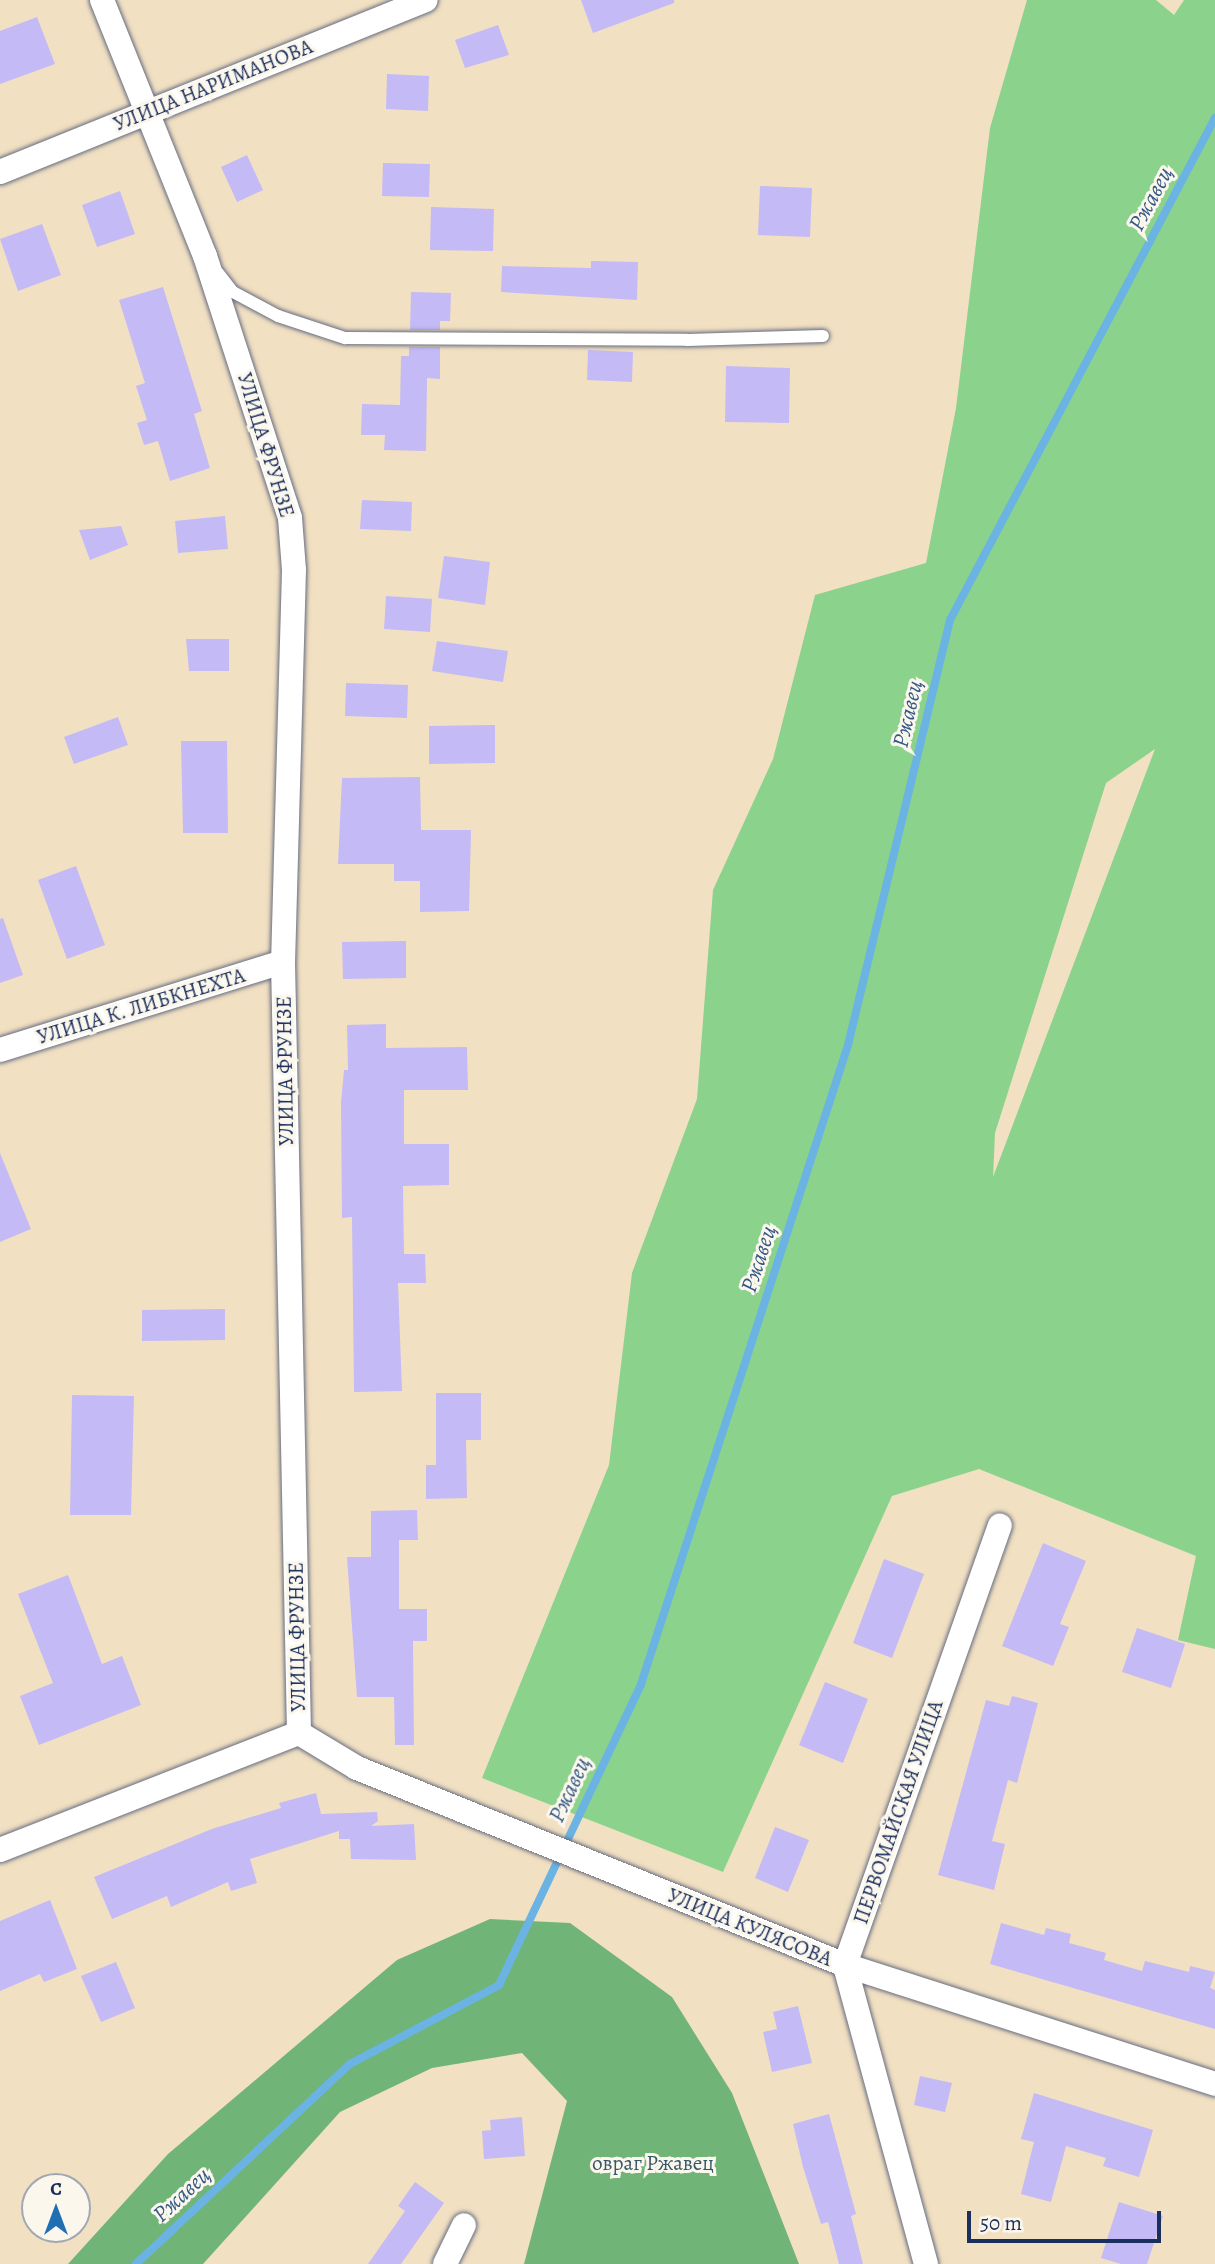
<!DOCTYPE html>
<meta charset="utf-8">
<style>
body{margin:0}
#map{position:relative;width:1215px;height:2264px;overflow:hidden;background:#f2e0c2;font-family:Alegreya,serif}
div>[style]{position:absolute}
[style*='--x']{left:calc(var(--x)*1px);top:calc(var(--y)*1px);width:calc(var(--w)*1px);rotate:calc(var(--a)*1deg)}
.green>*{inset:0;background:#8bd28d}
.forest>*{inset:0;background:#70b478}
.stream>*{height:8px;margin:-4px;padding:0 4px;transform-origin:4px;border-radius:4px;background:#6bb3e3}
.building>*{inset:0;background:#c4baf6}
.roads{filter:drop-shadow(0 0 2px #666d81) drop-shadow(0 0 2px #666d81)}
.lane>*{height:12px;margin:-6px;padding:0 6px;transform-origin:6px;border-radius:6px;background:#fff}
.street>*{height:24px;margin:-12px;padding:0 12px;transform-origin:12px;border-radius:12px;background:#fff}
span{translate:-50% -50%;white-space:nowrap;text-align:center;line-height:1.15;-webkit-text-stroke:6px #fbf7ec;paint-order:stroke}
.street-label{font-size:21px;color:#1b2f5e}
.park-label{font-size:21px;color:#37586a}
.water-label{font-size:23px;color:#335786;font-style:italic}
.north{position:absolute;left:21px;top:2173px;width:70px;height:70px;box-sizing:border-box;background:#fbf7ec;border:2px solid #a1a7b3;border-radius:50%;rotate:0deg;font-size:19px;font-weight:700;line-height:28px;text-align:center;color:#1b2f5e}
.north::after{content:'';display:block;margin:auto;width:24px;height:32px;background:#1f6fb2;clip-path:polygon(50% 0,100% 100%,50% 72%,0 100%)}
.scale{position:absolute;left:967px;top:2211px;width:194px;height:32px;box-sizing:border-box;border:4px solid #1b2f5e;border-top:0;padding-left:9px;font-size:21px;line-height:24px;white-space:nowrap;color:#1b2f5e;-webkit-text-stroke:5px #fbf7ec;paint-order:stroke}
</style>
<div id="map">
<div class="green">
<div style="clip-path:polygon(evenodd,1027px 0,1156px 0,1174px 15px,1184px 0,1215px 0,1215px 1649px,1178px 1640px,1196px 1556px,979px 1469px,892px 1496px,723px 1872px,482px 1778px,609px 1465px,632px 1273px,697px 1099px,713px 890px,773px 759px,815px 595px,926px 563px,956px 408px,990px 128px,1027px 0,1155px 749px,993px 1177px,993px 1178px,995px 1133px,1106px 783px,1155px 749px)"></div>
</div>
<div class="forest">
<div style="clip-path:polygon(490px 1919px,570px 1923px,672px 1997px,732px 2093px,799px 2264px,524px 2264px,567px 2101px,522px 2053px,432px 2068px,340px 2112px,203px 2264px,68px 2264px,168px 2154px,397px 1960px)"></div>
</div>
<div class="stream">
<div style="--x:136;--y:2264;--w:293;--a:-43.1"></div>
<div style="--x:350;--y:2064;--w:169;--a:-27.9"></div>
<div style="--x:499;--y:1985;--w:333;--a:-64.7"></div>
<div style="--x:641;--y:1684;--w:672;--a:-72.05"></div>
<div style="--x:848;--y:1045;--w:437;--a:-76.5"></div>
<div style="--x:950;--y:620;--w:568;--a:-62.17"></div>
</div>
<div class="building">
<div style="clip-path:polygon(581px 0,674px 0,674px 3px,593px 33px)"></div>
<div style="clip-path:polygon(37px 17px,55px 64px,0 84px,0 31px)"></div>
<div style="clip-path:polygon(498px 25px,509px 55px,465px 68px,455px 40px)"></div>
<div style="clip-path:polygon(387px 74px,429px 76px,428px 111px,386px 109px)"></div>
<div style="clip-path:polygon(247px 155px,263px 190px,237px 202px,221px 167px)"></div>
<div style="clip-path:polygon(383px 163px,430px 164px,429px 197px,382px 196px)"></div>
<div style="clip-path:polygon(760px 186px,812px 188px,810px 237px,758px 235px)"></div>
<div style="clip-path:polygon(120px 191px,135px 234px,97px 247px,82px 205px)"></div>
<div style="clip-path:polygon(431px 207px,494px 209px,493px 251px,430px 250px)"></div>
<div style="clip-path:polygon(42px 224px,61px 275px,18px 291px,0 239px)"></div>
<div style="clip-path:polygon(591px 261px,638px 262px,637px 300px,501px 292px,502px 266px,591px 268px)"></div>
<div style="clip-path:polygon(163px 287px,202px 411px,194px 414px,210px 468px,170px 481px,158px 441px,144px 445px,137px 423px,147px 420px,136px 386px,145px 383px,119px 300px)"></div>
<div style="clip-path:polygon(411px 292px,451px 293px,450px 321px,440px 321px,440px 330px,410px 330px)"></div>
<div style="clip-path:polygon(409px 347px,440px 347px,440px 379px,427px 378px,426px 451px,384px 450px,385px 435px,361px 435px,362px 404px,400px 405px,401px 356px,409px 356px)"></div>
<div style="clip-path:polygon(588px 350px,633px 352px,632px 382px,587px 380px)"></div>
<div style="clip-path:polygon(726px 366px,790px 368px,789px 423px,725px 422px)"></div>
<div style="clip-path:polygon(362px 500px,412px 502px,411px 531px,360px 529px)"></div>
<div style="clip-path:polygon(225px 516px,228px 549px,178px 553px,175px 521px)"></div>
<div style="clip-path:polygon(121px 526px,128px 545px,90px 560px,79px 530px)"></div>
<div style="clip-path:polygon(444px 556px,490px 562px,485px 605px,438px 598px)"></div>
<div style="clip-path:polygon(386px 596px,432px 599px,430px 632px,384px 629px)"></div>
<div style="clip-path:polygon(186px 639px,229px 639px,229px 671px,189px 671px)"></div>
<div style="clip-path:polygon(437px 641px,508px 651px,503px 682px,432px 671px)"></div>
<div style="clip-path:polygon(346px 683px,408px 685px,407px 718px,345px 716px)"></div>
<div style="clip-path:polygon(118px 717px,128px 745px,74px 764px,64px 737px)"></div>
<div style="clip-path:polygon(495px 725px,495px 763px,429px 764px,429px 726px)"></div>
<div style="clip-path:polygon(181px 741px,227px 741px,228px 833px,183px 833px)"></div>
<div style="clip-path:polygon(420px 777px,421px 830px,471px 830px,469px 911px,420px 912px,420px 881px,394px 881px,394px 864px,338px 864px,342px 778px)"></div>
<div style="clip-path:polygon(76px 866px,105px 945px,67px 959px,38px 880px)"></div>
<div style="clip-path:polygon(3px 918px,23px 975px,0 983px,0 919px)"></div>
<div style="clip-path:polygon(406px 941px,406px 978px,343px 979px,342px 942px)"></div>
<div style="clip-path:polygon(386px 1024px,386px 1048px,467px 1047px,468px 1090px,404px 1090px,404px 1144px,449px 1144px,449px 1185px,403px 1186px,404px 1254px,425px 1254px,426px 1283px,398px 1283px,402px 1391px,354px 1392px,352px 1217px,342px 1218px,341px 1103px,344px 1070px,348px 1070px,347px 1025px)"></div>
<div style="clip-path:polygon(0 1153px,31px 1229px,0 1242px)"></div>
<div style="clip-path:polygon(225px 1309px,225px 1340px,142px 1341px,142px 1310px)"></div>
<div style="clip-path:polygon(436px 1393px,481px 1393px,481px 1440px,466px 1440px,467px 1498px,426px 1499px,426px 1465px,436px 1465px)"></div>
<div style="clip-path:polygon(72px 1395px,134px 1396px,131px 1515px,70px 1515px)"></div>
<div style="clip-path:polygon(417px 1510px,418px 1540px,399px 1540px,399px 1609px,427px 1609px,427px 1641px,413px 1641px,414px 1745px,395px 1745px,394px 1697px,357px 1697px,347px 1557px,371px 1557px,371px 1511px)"></div>
<div style="clip-path:polygon(1043px 1543px,1086px 1561px,1060px 1624px,1069px 1627px,1053px 1666px,1002px 1646px)"></div>
<div style="clip-path:polygon(884px 1559px,924px 1574px,892px 1658px,853px 1643px)"></div>
<div style="clip-path:polygon(68px 1575px,102px 1664px,122px 1656px,141px 1705px,39px 1745px,20px 1696px,53px 1683px,18px 1594px)"></div>
<div style="clip-path:polygon(1137px 1628px,1185px 1644px,1171px 1688px,1122px 1672px)"></div>
<div style="clip-path:polygon(825px 1682px,868px 1699px,843px 1763px,799px 1745px)"></div>
<div style="clip-path:polygon(1012px 1696px,1038px 1703px,1017px 1783px,1008px 1780px,992px 1841px,1005px 1844px,994px 1890px,938px 1875px,986px 1700px,1009px 1706px)"></div>
<div style="clip-path:polygon(316px 1793px,321px 1814px,377px 1812px,378px 1821px,371px 1826px,414px 1824px,416px 1860px,351px 1859px,350px 1839px,339px 1839px,339px 1831px,250px 1859px,257px 1883px,231px 1891px,228px 1882px,171px 1907px,167px 1896px,112px 1919px,94px 1877px,212px 1829px,281px 1808px,279px 1803px)"></div>
<div style="clip-path:polygon(775px 1827px,809px 1840px,788px 1892px,755px 1878px)"></div>
<div style="clip-path:polygon(50px 1900px,77px 1969px,44px 1982px,40px 1974px,0 1991px,0 1921px)"></div>
<div style="clip-path:polygon(1001px 1923px,1044px 1935px,1046px 1928px,1071px 1934px,1069px 1943px,1106px 1953px,1104px 1960px,1142px 1971px,1145px 1961px,1189px 1972px,1190px 1966px,1215px 1972px,1210px 1988px,1215px 1990px,1215px 2029px,990px 1964px)"></div>
<div style="clip-path:polygon(116px 1962px,135px 2008px,101px 2022px,81px 1976px)"></div>
<div style="clip-path:polygon(798px 2006px,812px 2063px,772px 2072px,763px 2032px,777px 2029px,773px 2012px)"></div>
<div style="clip-path:polygon(920px 2076px,952px 2083px,945px 2112px,914px 2105px)"></div>
<div style="clip-path:polygon(1034px 2093px,1153px 2130px,1139px 2177px,1103px 2166px,1106px 2158px,1066px 2146px,1051px 2202px,1021px 2194px,1034px 2142px,1021px 2139px)"></div>
<div style="clip-path:polygon(829px 2114px,856px 2214px,851px 2216px,863px 2264px,839px 2264px,828px 2222px,821px 2224px,803px 2167px,793px 2124px)"></div>
<div style="clip-path:polygon(522px 2117px,525px 2156px,484px 2159px,482px 2131px,491px 2130px,490px 2120px)"></div>
<div style="clip-path:polygon(415px 2182px,444px 2203px,401px 2264px,368px 2264px,405px 2211px,398px 2206px)"></div>
<div style="clip-path:polygon(1119px 2202px,1163px 2216px,1147px 2264px,1121px 2264px,1101px 2258px)"></div>
</div>
<div class="roads">
<div class="lane">
<div style="--x:218;--y:273;--w:24;--a:52"></div>
<div style="--x:233;--y:292;--w:51;--a:28.1"></div>
<div style="--x:278;--y:316;--w:71;--a:18.2"></div>
<div style="--x:345;--y:338;--w:342;--a:0.3"></div>
<div style="--x:687;--y:340;--w:136;--a:-1.7"></div>
</div>
<div class="street">
<div style="--x:102;--y:0;--w:276;--a:68.1"></div>
<div style="--x:205;--y:256;--w:275;--a:72"></div>
<div style="--x:290;--y:518;--w:52;--a:85.6"></div>
<div style="--x:294;--y:570;--w:392;--a:91.6"></div>
<div style="--x:283;--y:962;--w:771;--a:88.81"></div>
<div style="--x:0;--y:172;--w:459;--a:-22"></div>
<div style="--x:0;--y:1050;--w:296;--a:-17.3"></div>
<div style="--x:299;--y:1733;--w:68;--a:31.1"></div>
<div style="--x:357;--y:1768;--w:526;--a:21.98"></div>
<div style="--x:845;--y:1965;--w:389;--a:17.8"></div>
<div style="--x:0;--y:1850;--w:321;--a:-21.4"></div>
<div style="--x:445;--y:2264;--w:43;--a:-64"></div>
<div style="--x:926;--y:2264;--w:310;--a:-105.2"></div>
<div style="--x:845;--y:1965;--w:466;--a:-70.6"></div>
</div>
</div>
<div class="street-label">
<span style="left:213px;top:85px;rotate:-22deg">УЛИЦА НАРИМАНОВА</span>
<span style="left:266px;top:445px;rotate:73deg">УЛИЦА ФРУНЗЕ</span>
<span style="left:141px;top:1006px;rotate:-17deg">УЛИЦА К. ЛИБКНЕХТА</span>
<span style="left:285px;top:1071px;rotate:-91deg">УЛИЦА ФРУНЗЕ</span>
<span style="left:297px;top:1637px;rotate:-91deg">УЛИЦА ФРУНЗЕ</span>
<span style="left:898px;top:1812px;rotate:-71deg">ПЕРВОМАЙСКАЯ УЛИЦА</span>
<span style="left:750px;top:1927px;rotate:22deg">УЛИЦА КУЛЯСОВА</span>
</div>
<div class="park-label">
<span style="left:653px;top:2163px">овраг Ржавец</span>
</div>
<div class="water-label">
<span style="left:1151px;top:199px;rotate:-62deg">Ржавец</span>
<span style="left:908px;top:714px;rotate:-77deg">Ржавец</span>
<span style="left:759px;top:1259px;rotate:-72deg">Ржавец</span>
<span style="left:570px;top:1790px;rotate:-65deg">Ржавец</span>
<span style="left:182px;top:2195px;rotate:-43deg">Ржавец</span>
</div>
<div class="north">С</div>
<div class="scale">50 m</div>
</div>
